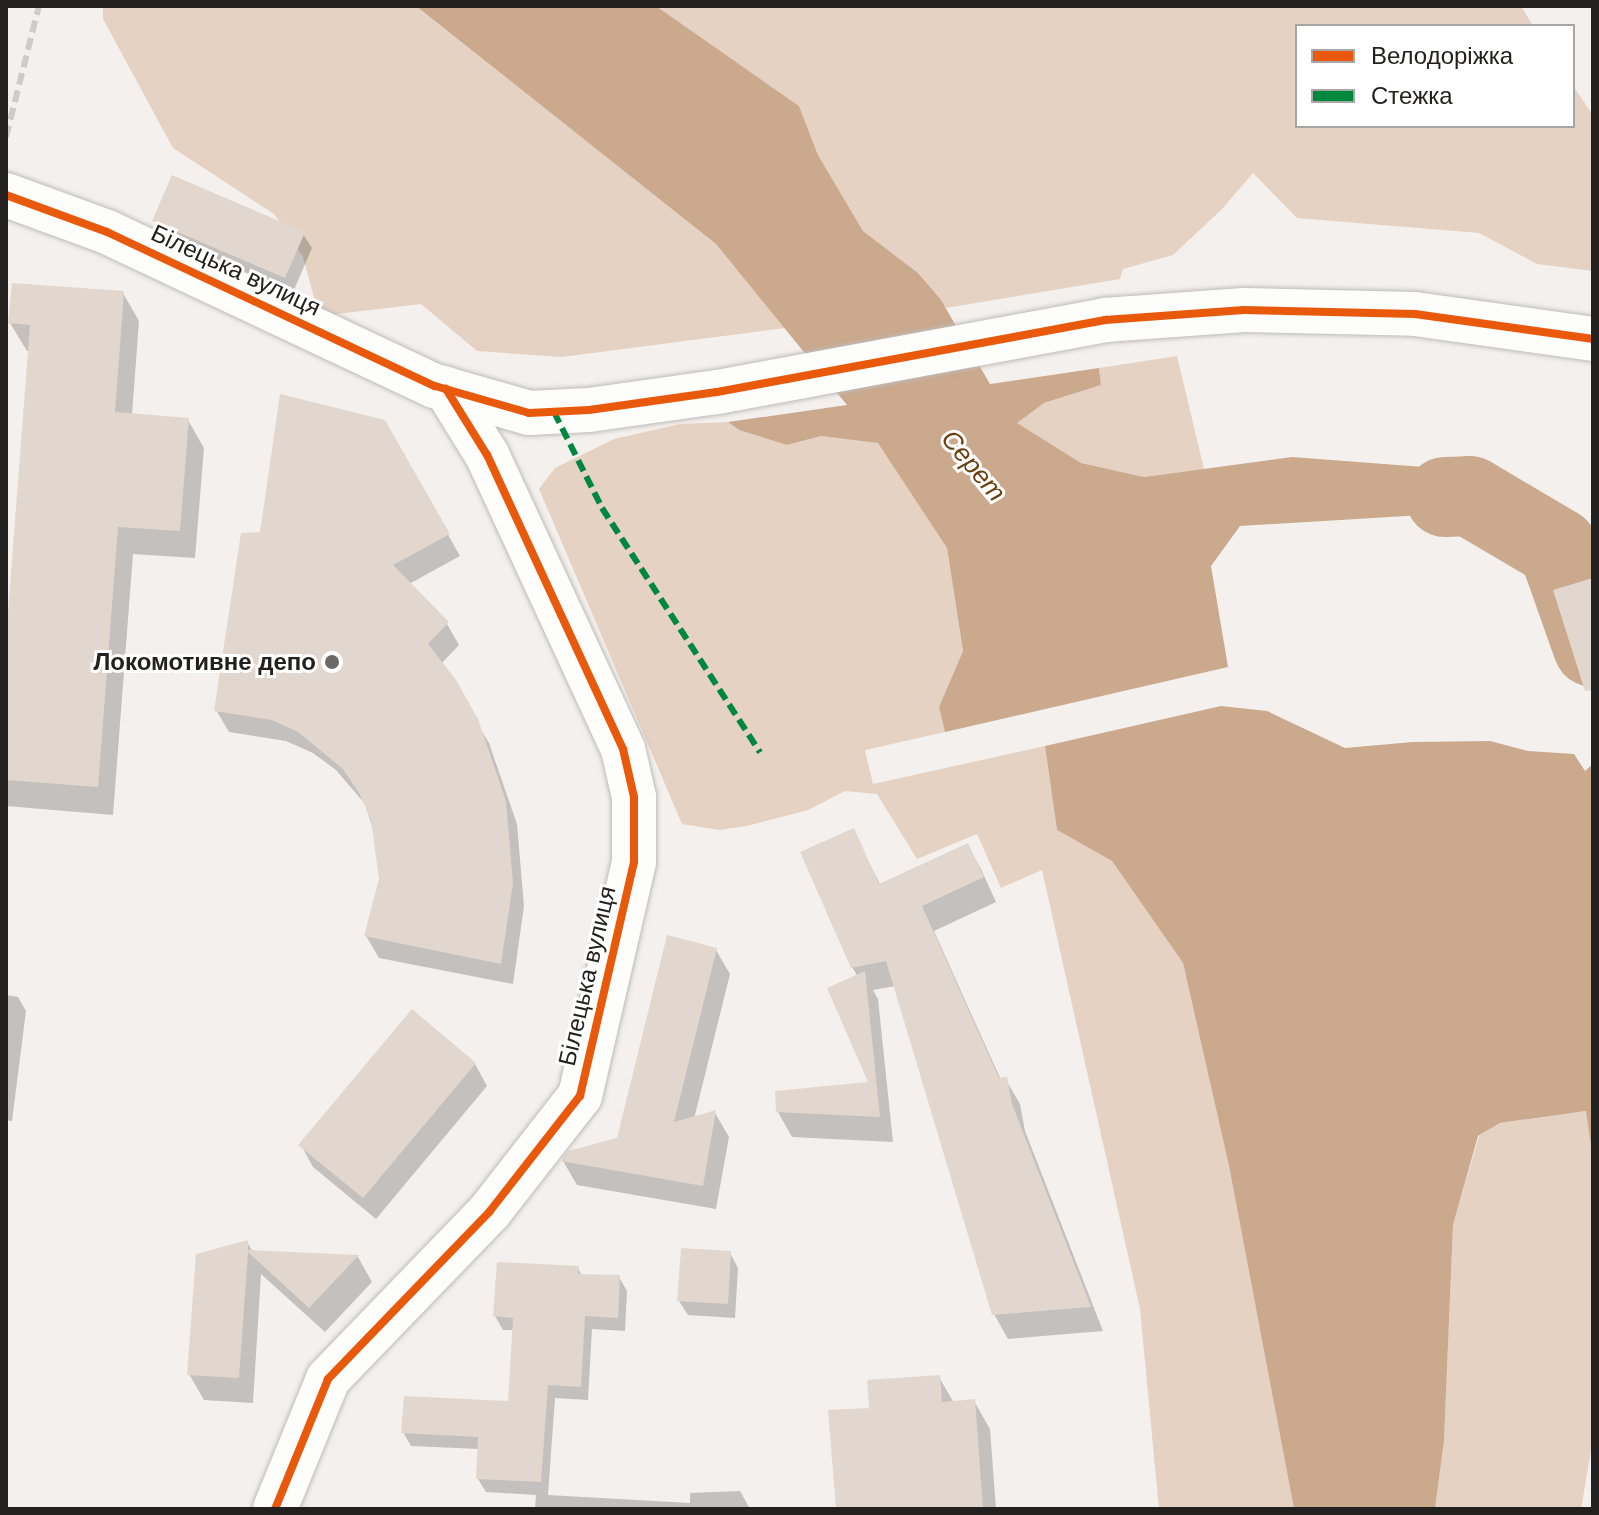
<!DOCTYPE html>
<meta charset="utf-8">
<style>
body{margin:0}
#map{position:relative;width:1599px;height:1515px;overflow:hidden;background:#f4f0ed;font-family:Arial,sans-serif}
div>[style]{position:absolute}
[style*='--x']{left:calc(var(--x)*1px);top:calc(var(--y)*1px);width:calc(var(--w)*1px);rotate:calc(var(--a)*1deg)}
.green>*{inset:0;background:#e5d2c3}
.water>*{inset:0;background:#caa98d}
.shadow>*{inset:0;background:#0003}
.river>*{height:80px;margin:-40px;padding:0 40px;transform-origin:40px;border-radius:40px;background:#caa98d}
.building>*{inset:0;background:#e2d7ce}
.roads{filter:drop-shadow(0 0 2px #bebbb8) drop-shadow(0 0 2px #bebbb8)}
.minor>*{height:44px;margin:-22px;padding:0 22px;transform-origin:22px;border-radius:22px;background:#fdfdfc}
.rail>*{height:6px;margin-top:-3px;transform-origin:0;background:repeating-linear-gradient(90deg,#cdcccc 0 12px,transparent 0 18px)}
.quiet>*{height:6px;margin-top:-3px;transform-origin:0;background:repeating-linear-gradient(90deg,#00873e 0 12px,transparent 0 18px)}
.cycleway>*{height:8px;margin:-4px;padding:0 4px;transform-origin:4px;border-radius:4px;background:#e8590c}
.dots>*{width:22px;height:22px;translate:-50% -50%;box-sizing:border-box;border:4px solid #fff;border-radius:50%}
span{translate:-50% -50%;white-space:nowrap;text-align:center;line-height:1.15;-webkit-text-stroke:6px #fff;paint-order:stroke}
.street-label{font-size:24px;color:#23211f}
.poi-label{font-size:24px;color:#23211f;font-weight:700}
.right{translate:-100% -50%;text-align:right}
.water-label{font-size:26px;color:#6b3e0e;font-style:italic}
.frame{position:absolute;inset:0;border:8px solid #23211f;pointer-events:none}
.legend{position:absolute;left:1295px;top:24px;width:280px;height:104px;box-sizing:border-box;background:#fff;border:2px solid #a7a6a5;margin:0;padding:10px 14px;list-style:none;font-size:24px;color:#23211f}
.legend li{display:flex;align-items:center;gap:16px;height:40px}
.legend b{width:40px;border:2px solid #a7a6a5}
</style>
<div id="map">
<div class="green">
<div style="clip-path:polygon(103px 6px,416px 6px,716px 244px,785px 328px,562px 357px,477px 351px,421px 304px,319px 316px,303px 257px,274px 214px,173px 148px,103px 19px)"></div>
<div style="clip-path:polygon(656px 6px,1521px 6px,1533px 26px,1297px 26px,1297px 126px,1573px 126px,1573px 86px,1593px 115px,1593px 271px,1537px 264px,1479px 233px,1297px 218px,1253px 173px,1222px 209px,1173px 255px,1123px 269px,1120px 279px,946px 308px,918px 273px,863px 231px,818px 155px,799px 106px)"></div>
<div style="clip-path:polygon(1177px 356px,1204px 469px,1144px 477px,1081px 463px,1016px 423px,1044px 403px,1101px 385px,1099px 368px)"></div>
<div style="clip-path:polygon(728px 422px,739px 430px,787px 445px,821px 436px,878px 442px,947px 548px,963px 651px,939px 707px,945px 732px,865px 750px,873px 784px,1045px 746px,1057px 830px,1112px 861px,1183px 963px,1229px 1166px,1294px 1509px,1159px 1509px,1140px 1309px,1042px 870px,1001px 888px,977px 834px,917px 859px,877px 794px,845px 791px,808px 810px,747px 826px,719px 830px,682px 824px,539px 489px,555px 468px,614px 439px,680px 424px)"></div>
<div style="clip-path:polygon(1587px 1111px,1593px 1159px,1593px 1439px,1581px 1509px,1435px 1509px,1444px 1441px,1453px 1225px,1479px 1136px,1500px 1123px)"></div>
</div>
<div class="water">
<div style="clip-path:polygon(416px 6px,656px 6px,799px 106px,818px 155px,863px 231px,918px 273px,941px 300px,990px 384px,1099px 368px,1101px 385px,1044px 403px,1017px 423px,1081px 463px,1144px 477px,1292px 457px,1450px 469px,1545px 496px,1564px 512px,1571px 533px,1531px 544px,1439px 514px,1240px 526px,1211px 566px,1228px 667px,945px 732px,939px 707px,963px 651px,947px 548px,878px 443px,821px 436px,787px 445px,739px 430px,728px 422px,847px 405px,716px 244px)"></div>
<div style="clip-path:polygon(1221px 706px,1267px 711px,1345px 748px,1413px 742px,1490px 741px,1528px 751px,1574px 754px,1585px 771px,1593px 764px,1593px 1159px,1586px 1111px,1500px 1123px,1478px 1136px,1453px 1225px,1444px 1441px,1435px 1509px,1294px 1509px,1229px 1166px,1183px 963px,1112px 861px,1057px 830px,1045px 746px)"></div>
</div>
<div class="shadow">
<div style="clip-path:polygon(155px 221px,303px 234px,312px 248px,293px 292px,163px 236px)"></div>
<div style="clip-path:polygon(123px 293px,139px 321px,132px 415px,188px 420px,204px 448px,195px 558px,133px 554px,113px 815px,6px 806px,6px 661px,30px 351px,27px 351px,10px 323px)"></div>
<div style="clip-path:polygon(384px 421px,460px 556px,409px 584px,447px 624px,459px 645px,441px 664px,489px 743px,517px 824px,524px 906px,513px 984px,379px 958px,366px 936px,381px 879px,379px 849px,365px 804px,336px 770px,313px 753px,286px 741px,229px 732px,216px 710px,262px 534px)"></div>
<div style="clip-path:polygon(853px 831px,881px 886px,967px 845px,981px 869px,996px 902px,934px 931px,1001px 1080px,1006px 1080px,1020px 1104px,1025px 1131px,1103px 1331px,1008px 1339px,994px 1314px,896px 986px,873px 990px,878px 999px,893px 1142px,792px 1137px,778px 1112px,871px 1083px,858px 977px,852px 967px)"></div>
<div style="clip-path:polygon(716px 950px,730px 974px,694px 1119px,715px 1113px,729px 1137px,716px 1209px,577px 1185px,563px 1161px,619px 1140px)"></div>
<div style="clip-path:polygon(6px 995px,18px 997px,26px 1011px,12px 1121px,6px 1120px)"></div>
<div style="clip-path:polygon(475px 1064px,487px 1086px,376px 1219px,313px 1167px,301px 1145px)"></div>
<div style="clip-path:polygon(247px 1242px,253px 1252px,358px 1257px,372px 1282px,325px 1332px,261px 1274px,253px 1403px,204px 1400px,189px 1374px)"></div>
<div style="clip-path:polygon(730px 1253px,738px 1268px,735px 1318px,688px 1315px,679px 1301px)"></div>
<div style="clip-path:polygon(578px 1268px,582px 1276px,619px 1277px,627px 1291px,625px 1331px,592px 1329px,588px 1400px,555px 1398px,548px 1495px,690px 1503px,690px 1493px,740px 1491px,750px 1509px,535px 1509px,536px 1495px,486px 1492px,478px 1479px,480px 1449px,411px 1446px,403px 1432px,510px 1403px,515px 1330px,503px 1330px,495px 1316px)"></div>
<div style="clip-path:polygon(939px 1377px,954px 1403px,974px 1401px,990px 1429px,996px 1509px,838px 1509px,871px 1410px)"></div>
</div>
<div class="river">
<div style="--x:1445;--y:497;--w:25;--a:-2"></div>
<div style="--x:1470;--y:496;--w:102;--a:30.6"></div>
<div style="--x:1558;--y:548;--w:105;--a:70.5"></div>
</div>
<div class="building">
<div style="clip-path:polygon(172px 175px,305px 232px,285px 278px,152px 221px)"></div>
<div style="clip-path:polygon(12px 283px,124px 291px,115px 412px,189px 418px,180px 531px,118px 527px,98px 787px,6px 780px,6px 638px,30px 325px,8px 323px)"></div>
<div style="clip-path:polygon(280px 394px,385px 420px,450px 534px,393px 565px,449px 622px,428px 644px,456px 680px,478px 719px,506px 801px,513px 883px,501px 964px,364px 936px,379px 879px,371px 820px,359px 793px,343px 769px,298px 732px,272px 720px,214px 711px,241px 533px,260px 532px)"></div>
<div style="clip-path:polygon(1593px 578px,1593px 690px,1585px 691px,1553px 590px)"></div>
<div style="clip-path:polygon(854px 828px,879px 884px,968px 843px,984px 877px,922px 906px,999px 1078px,1007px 1077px,1012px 1104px,1091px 1307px,992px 1315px,886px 961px,851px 968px,800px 852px)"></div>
<div style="clip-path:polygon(667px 935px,717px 948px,674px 1122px,716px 1110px,703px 1186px,561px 1161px,568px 1151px,617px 1138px)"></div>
<div style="clip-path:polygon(865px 971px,880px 1117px,776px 1112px,775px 1091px,868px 1082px,827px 988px)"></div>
<div style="clip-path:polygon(412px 1009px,476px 1063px,363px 1198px,298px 1145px)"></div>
<div style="clip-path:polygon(248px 1240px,248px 1250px,359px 1255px,309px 1308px,248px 1252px,239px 1378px,187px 1375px,196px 1254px)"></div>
<div style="clip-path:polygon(681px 1248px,731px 1251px,728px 1304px,677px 1301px)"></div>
<div style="clip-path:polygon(497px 1262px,579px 1266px,578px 1274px,620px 1275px,618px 1318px,585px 1316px,581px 1387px,548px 1385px,541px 1482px,476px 1479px,478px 1437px,401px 1433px,404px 1396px,508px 1401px,513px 1318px,493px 1316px)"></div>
<div style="clip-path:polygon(940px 1375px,942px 1402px,975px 1399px,983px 1509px,836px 1509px,828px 1410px,869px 1408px,867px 1380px)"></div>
</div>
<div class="roads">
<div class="minor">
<div style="--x:6;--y:195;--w:108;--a:20.1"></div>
<div style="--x:107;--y:232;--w:362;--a:25.2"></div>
<div style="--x:435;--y:386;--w:98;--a:16"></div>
<div style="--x:529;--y:413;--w:60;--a:-2.9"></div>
<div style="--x:589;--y:410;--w:129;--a:-8"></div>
<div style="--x:717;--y:392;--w:395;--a:-10.5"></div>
<div style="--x:1105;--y:320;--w:139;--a:-4.1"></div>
<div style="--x:1244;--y:310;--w:171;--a:1.3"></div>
<div style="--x:1415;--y:314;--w:180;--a:8"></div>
<div style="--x:275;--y:1509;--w:140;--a:-67.8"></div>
<div style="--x:328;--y:1379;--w:233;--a:-46"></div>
<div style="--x:490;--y:1211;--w:146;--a:-52"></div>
<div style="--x:580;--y:1096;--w:240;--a:-77"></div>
<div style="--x:634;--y:862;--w:65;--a:-90"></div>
<div style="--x:634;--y:797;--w:49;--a:-102.9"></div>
<div style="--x:623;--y:749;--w:324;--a:-114.8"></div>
<div style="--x:487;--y:455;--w:78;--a:-121.8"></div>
</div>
</div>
<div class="rail">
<div style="--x:6;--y:137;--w:135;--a:-75.9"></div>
</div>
<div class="quiet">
<div style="--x:554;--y:412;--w:107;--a:63.4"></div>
<div style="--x:602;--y:508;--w:291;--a:57.1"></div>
</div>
<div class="cycleway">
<div style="--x:6;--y:195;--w:108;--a:20.1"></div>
<div style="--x:107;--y:232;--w:362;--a:25.2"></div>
<div style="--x:435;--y:386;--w:98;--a:16"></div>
<div style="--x:529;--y:413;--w:60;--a:-2.9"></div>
<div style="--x:589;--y:410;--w:129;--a:-8"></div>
<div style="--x:717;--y:392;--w:395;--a:-10.5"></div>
<div style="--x:1105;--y:320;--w:139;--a:-4.1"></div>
<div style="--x:1244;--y:310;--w:171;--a:1.3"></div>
<div style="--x:1415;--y:314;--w:180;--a:8"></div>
<div style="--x:275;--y:1509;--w:140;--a:-67.8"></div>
<div style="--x:328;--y:1379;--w:233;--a:-46"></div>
<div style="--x:490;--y:1211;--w:146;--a:-52"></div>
<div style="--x:580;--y:1096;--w:240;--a:-77"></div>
<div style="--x:634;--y:862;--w:65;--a:-90"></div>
<div style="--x:634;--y:797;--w:49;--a:-102.9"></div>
<div style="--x:623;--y:749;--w:324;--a:-114.8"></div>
<div style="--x:487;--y:455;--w:78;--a:-121.8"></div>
</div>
<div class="dots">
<div style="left:332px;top:662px;background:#6c6967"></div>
</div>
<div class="street-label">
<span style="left:236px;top:270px;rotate:25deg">Білецька вулиця</span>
<span style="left:587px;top:976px;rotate:-77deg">Білецька вулиця</span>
</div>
<div class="poi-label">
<span class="right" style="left:316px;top:662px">Локомотивне депо</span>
</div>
<div class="water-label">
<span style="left:973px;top:466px;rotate:50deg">Серет</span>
</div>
<div class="frame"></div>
<ul class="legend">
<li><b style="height:10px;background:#e8590c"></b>Велодоріжка</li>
<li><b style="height:10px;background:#00873e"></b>Стежка</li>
</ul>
</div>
